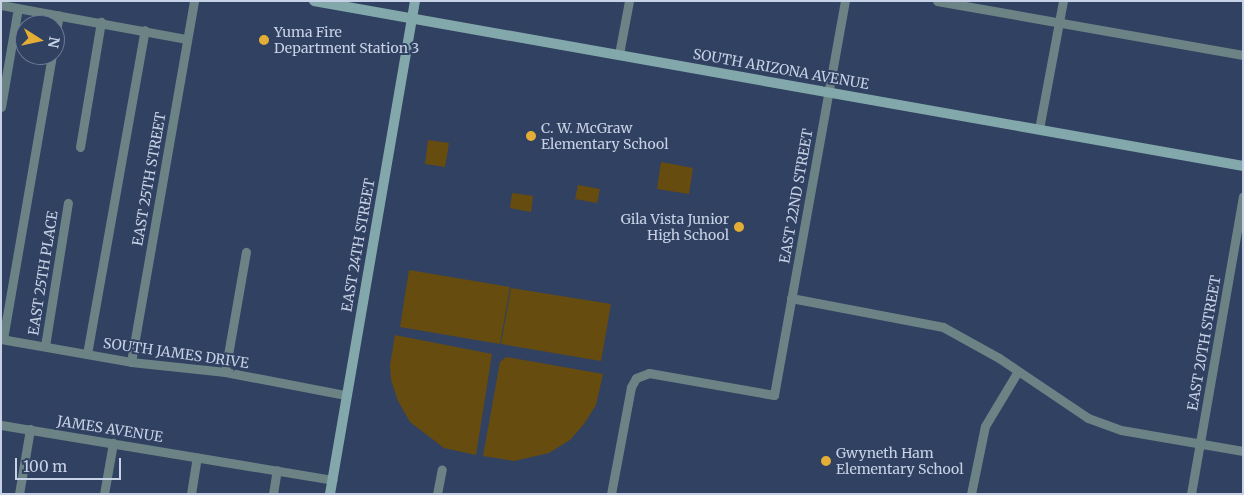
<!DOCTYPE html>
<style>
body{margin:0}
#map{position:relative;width:1244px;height:495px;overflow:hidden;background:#314161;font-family:Merriweather,serif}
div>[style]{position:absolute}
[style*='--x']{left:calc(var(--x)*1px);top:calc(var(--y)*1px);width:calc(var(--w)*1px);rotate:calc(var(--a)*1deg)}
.green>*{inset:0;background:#674c0f}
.street>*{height:9px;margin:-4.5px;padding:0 4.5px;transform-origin:4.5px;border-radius:4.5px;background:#6c8385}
.secondary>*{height:10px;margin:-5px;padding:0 5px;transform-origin:5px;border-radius:5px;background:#83a8ab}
.dots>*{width:14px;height:14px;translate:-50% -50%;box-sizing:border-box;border:2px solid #314161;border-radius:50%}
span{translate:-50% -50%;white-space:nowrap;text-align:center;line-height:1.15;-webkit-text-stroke:4px #314161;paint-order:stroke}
.poi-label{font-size:14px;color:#c8d2e6}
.left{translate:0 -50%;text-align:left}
.right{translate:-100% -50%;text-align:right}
.street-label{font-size:14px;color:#c8d2e6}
.frame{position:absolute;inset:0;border:2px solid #c8d2e6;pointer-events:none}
.north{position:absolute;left:15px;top:15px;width:50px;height:50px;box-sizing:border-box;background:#314161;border:1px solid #6d7b96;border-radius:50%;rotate:100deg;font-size:14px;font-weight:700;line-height:20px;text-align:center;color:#c8d2e6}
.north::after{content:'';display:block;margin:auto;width:18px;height:22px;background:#e4ad35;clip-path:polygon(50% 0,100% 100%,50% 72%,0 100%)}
.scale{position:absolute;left:15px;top:458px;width:106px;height:22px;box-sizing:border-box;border:2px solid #c8d2e6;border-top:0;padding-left:6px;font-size:15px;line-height:18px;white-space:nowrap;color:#c8d2e6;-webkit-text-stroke:4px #314161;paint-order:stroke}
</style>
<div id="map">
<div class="green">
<div style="clip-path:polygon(428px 140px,449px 143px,445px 167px,425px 164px)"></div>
<div style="clip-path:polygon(661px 162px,693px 168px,689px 194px,657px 189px)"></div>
<div style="clip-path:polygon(578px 185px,600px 189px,597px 203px,575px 199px)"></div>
<div style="clip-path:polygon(512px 193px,533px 196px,531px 212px,510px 208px)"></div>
<div style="clip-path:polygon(409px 270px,510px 287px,500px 344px,400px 327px)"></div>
<div style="clip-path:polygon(511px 288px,611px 304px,601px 361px,501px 344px)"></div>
<div style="clip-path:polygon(395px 335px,492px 354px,476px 455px,444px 448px,410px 422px,398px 401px,391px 380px,390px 365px)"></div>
<div style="clip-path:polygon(506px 357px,603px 374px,596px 405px,584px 424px,570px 440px,549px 453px,514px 461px,483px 456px,500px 362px)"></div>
</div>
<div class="street">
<div style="--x:937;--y:1;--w:311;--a:10"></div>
<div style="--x:1;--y:5;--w:189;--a:10.4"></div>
<div style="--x:55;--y:37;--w:22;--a:-80"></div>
<div style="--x:619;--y:54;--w:54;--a:-79.3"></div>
<div style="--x:1;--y:107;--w:100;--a:-80.3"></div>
<div style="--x:1039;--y:129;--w:130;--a:-79.4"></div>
<div style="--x:80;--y:147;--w:127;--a:-80.5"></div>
<div style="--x:791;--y:298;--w:155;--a:10.8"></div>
<div style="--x:943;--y:327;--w:64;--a:29"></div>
<div style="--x:999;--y:358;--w:107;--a:34"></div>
<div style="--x:1088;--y:418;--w:35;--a:20"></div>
<div style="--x:1121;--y:430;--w:124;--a:9.8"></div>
<div style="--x:1;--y:339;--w:132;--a:10"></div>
<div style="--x:131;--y:362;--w:95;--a:6.1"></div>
<div style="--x:225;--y:372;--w:123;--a:10.8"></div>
<div style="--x:3;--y:339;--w:288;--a:-80.2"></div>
<div style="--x:45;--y:346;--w:145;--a:-80.9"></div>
<div style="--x:87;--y:354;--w:329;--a:-79.9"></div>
<div style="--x:131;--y:362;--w:366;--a:-80.1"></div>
<div style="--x:225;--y:372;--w:122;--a:-80.1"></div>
<div style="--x:1;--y:425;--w:336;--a:9.4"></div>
<div style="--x:19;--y:494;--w:66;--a:-80.4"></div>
<div style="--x:104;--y:494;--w:52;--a:-80"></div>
<div style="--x:191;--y:494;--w:37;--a:-81"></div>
<div style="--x:273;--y:494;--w:24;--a:-81"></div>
<div style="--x:437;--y:494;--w:25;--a:-79"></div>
<div style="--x:611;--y:494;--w:109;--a:-79.4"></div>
<div style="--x:631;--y:387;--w:10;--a:-61"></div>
<div style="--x:636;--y:378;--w:14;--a:-21"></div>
<div style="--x:649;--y:373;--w:127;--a:10"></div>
<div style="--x:774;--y:395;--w:400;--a:-79.8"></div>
<div style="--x:971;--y:494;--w:69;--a:-78.4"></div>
<div style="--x:985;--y:426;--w:64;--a:-59"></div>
<div style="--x:1191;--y:494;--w:302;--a:-80.1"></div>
</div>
<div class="secondary">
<div style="--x:314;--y:1;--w:944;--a:10.07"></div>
<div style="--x:330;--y:494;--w:500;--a:-80.22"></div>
</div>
<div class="dots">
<div style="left:264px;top:40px;background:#e4ad35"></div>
<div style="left:531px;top:136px;background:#e4ad35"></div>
<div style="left:739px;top:227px;background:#e4ad35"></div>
<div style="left:826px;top:461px;background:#e4ad35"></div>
</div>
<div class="poi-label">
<span class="left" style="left:274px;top:40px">Yuma Fire<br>Department Station 3</span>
<span class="left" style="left:541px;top:136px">C. W. McGraw<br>Elementary School</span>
<span class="right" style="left:729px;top:227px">Gila Vista Junior<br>High School</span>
<span class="left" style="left:836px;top:461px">Gwyneth Ham<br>Elementary School</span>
</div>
<div class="street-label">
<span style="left:781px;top:69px;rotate:10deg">SOUTH ARIZONA AVENUE</span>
<span style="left:149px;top:179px;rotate:-80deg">EAST 25TH STREET</span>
<span style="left:796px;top:196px;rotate:-80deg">EAST 22ND STREET</span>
<span style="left:358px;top:245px;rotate:-80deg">EAST 24TH STREET</span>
<span style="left:43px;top:273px;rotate:-81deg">EAST 25TH PLACE</span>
<span style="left:1204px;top:343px;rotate:-80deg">EAST 20TH STREET</span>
<span style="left:176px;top:353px;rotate:8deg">SOUTH JAMES DRIVE</span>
<span style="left:110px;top:429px;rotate:9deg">JAMES AVENUE</span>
</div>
<div class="frame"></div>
<div class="north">N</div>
<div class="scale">100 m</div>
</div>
